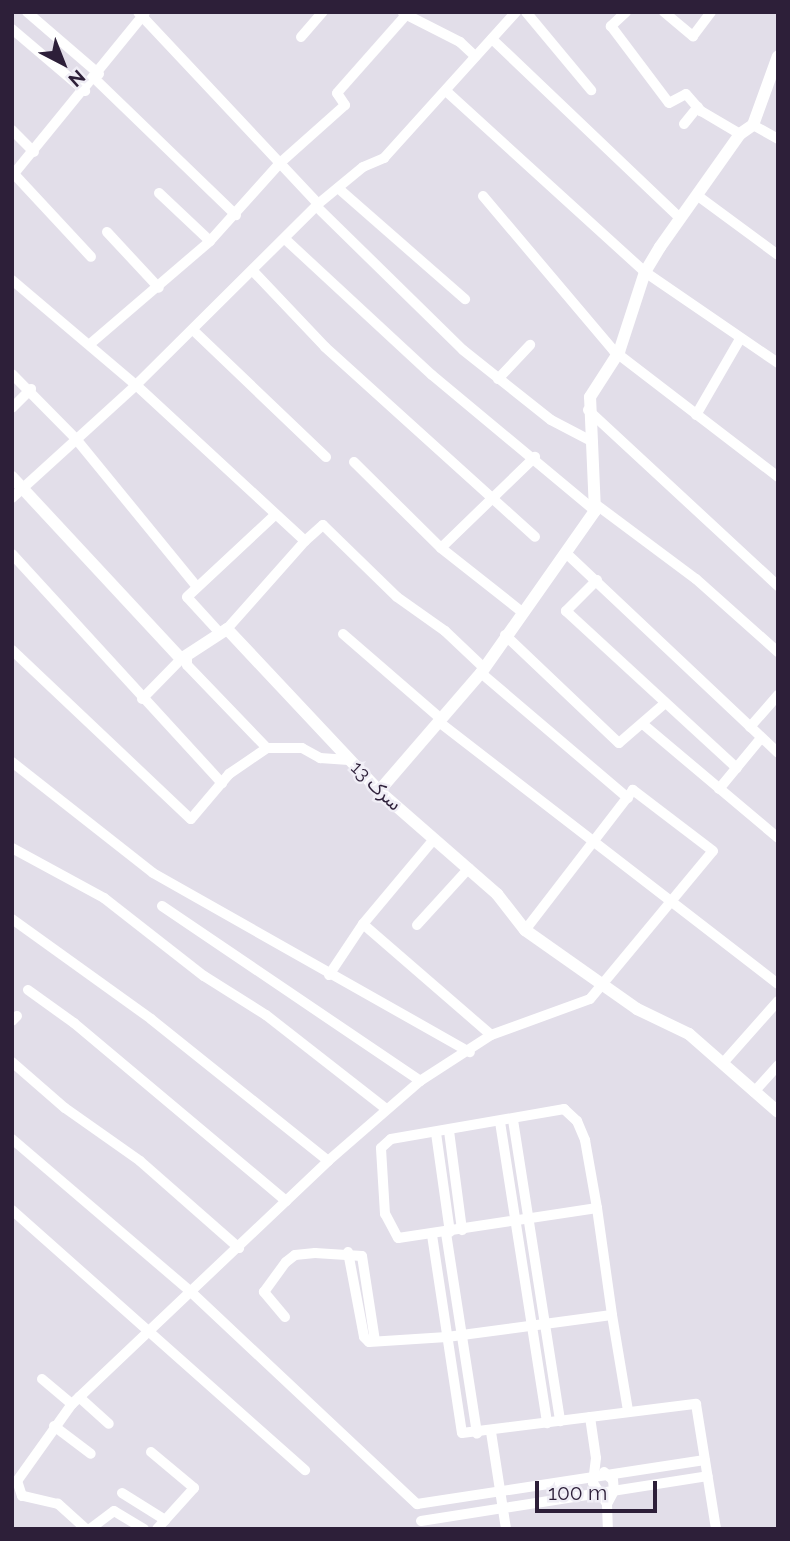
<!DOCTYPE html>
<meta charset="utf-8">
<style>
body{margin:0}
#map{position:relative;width:790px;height:1541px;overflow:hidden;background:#e2dee9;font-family:Raleway,"Noto Sans Arabic",sans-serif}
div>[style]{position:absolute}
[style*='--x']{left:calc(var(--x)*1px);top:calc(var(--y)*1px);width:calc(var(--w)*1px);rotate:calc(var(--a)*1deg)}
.minor>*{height:10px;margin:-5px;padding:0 5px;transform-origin:5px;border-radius:5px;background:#fff}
.tertiary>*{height:12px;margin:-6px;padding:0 6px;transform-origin:6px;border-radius:6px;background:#fff}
span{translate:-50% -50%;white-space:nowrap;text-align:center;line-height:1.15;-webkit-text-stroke:5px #f0eef6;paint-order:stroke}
.street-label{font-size:19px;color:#2d1f39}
.frame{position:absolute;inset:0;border:14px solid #2d1f39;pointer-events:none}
.north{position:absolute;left:28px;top:28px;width:70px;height:70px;-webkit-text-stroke:5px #f0eef6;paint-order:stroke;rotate:138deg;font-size:19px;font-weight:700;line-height:28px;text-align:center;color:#2d1f39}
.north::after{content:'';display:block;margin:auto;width:24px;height:32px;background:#2d1f39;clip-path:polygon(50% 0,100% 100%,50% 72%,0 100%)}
.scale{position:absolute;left:535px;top:1481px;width:122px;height:32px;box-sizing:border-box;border:4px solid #2d1f39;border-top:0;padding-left:9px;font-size:21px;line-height:24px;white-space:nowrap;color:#2d1f39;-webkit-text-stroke:5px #f0eef6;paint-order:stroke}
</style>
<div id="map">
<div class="minor">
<div style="--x:27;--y:12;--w:95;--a:40.7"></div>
<div style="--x:138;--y:12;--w:263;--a:46.8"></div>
<div style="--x:526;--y:12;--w:102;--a:50.2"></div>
<div style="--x:626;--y:12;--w:21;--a:137"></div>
<div style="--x:611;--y:26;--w:96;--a:53"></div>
<div style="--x:669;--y:103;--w:19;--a:-28"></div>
<div style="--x:686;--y:94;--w:23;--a:49"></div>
<div style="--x:701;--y:111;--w:45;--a:30.5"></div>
<div style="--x:664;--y:12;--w:38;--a:40"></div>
<div style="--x:693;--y:36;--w:30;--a:-53"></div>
<div style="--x:403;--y:13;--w:64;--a:27"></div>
<div style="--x:460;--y:42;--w:21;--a:43"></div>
<div style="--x:12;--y:29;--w:96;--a:40.3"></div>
<div style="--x:301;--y:37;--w:33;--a:-49"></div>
<div style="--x:492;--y:39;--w:260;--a:43.6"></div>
<div style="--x:95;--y:79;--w:196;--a:44"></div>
<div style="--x:446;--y:91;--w:269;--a:42.3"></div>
<div style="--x:645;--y:272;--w:161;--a:34.4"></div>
<div style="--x:684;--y:124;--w:22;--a:-51"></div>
<div style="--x:753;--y:125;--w:29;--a:29"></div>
<div style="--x:12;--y:130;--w:31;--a:45"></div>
<div style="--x:14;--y:174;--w:113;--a:47.1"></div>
<div style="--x:12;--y:176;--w:210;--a:-50.8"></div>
<div style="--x:338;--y:188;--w:169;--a:41.2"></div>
<div style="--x:159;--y:193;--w:70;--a:43.3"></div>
<div style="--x:483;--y:196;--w:203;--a:49.8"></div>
<div style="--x:614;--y:351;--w:207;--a:37.5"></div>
<div style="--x:698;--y:196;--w:99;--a:36.4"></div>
<div style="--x:317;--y:207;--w:204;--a:44.4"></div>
<div style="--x:463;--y:350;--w:112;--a:38.5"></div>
<div style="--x:551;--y:420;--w:47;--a:27.6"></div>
<div style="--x:107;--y:232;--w:76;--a:47.1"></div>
<div style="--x:285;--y:239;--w:200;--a:42.8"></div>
<div style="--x:432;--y:375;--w:212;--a:39.8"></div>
<div style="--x:253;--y:271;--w:105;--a:46.5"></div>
<div style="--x:325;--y:347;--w:283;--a:42.1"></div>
<div style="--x:12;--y:280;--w:162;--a:40.3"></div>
<div style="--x:136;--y:385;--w:230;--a:42.7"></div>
<div style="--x:305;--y:541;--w:118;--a:131.6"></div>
<div style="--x:193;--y:330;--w:184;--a:43.7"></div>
<div style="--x:90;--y:344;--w:158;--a:-40.6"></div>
<div style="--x:210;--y:241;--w:105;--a:-48.1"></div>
<div style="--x:280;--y:163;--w:87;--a:-41.7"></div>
<div style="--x:345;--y:105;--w:14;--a:-124"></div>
<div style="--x:337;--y:93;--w:104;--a:-48.5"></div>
<div style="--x:12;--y:374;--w:91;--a:45.4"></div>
<div style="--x:76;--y:439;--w:191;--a:50.7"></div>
<div style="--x:498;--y:379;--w:47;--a:-46.7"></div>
<div style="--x:12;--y:408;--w:27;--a:-45"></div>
<div style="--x:588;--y:410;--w:259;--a:42.8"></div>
<div style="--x:696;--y:415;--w:88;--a:-59.9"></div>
<div style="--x:354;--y:462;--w:122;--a:44.7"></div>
<div style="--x:441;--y:548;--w:103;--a:38.3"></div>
<div style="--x:12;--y:498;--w:168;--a:-42.3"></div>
<div style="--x:136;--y:385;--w:257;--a:-44.8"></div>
<div style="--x:318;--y:204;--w:58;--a:-39.4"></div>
<div style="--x:363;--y:167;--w:23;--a:-23"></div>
<div style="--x:384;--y:158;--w:197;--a:-47.9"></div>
<div style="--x:598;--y:506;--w:122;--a:36.7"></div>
<div style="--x:696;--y:579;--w:110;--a:41.7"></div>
<div style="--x:305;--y:541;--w:24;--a:-42"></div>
<div style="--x:323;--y:525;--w:103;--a:44.2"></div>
<div style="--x:397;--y:597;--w:59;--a:35.3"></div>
<div style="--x:445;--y:631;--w:54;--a:43.5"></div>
<div style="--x:441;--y:548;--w:131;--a:-44.1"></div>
<div style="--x:566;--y:553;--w:291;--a:43.3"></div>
<div style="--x:12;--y:554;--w:311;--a:47.5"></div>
<div style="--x:597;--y:580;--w:44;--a:135"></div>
<div style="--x:566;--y:611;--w:232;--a:42.6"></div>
<div style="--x:219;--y:632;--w:47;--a:-132.4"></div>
<div style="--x:187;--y:597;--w:120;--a:-43"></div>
<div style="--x:343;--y:634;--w:130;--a:40.9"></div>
<div style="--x:505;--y:635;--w:157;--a:43.5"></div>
<div style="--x:619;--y:743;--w:60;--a:-40.9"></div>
<div style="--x:12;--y:650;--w:246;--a:43.4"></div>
<div style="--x:191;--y:819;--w:59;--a:-49.8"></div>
<div style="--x:229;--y:774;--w:46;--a:-34.4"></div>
<div style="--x:267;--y:748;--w:35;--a:0"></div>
<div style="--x:302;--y:748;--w:21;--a:29"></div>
<div style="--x:320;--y:758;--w:29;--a:4"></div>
<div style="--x:187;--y:658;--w:7;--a:90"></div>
<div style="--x:187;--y:665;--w:115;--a:46.1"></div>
<div style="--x:481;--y:673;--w:193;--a:40.4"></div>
<div style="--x:142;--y:699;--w:56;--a:-45.7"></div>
<div style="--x:439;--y:722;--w:428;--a:37.7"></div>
<div style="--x:644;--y:725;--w:175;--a:40.1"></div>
<div style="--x:750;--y:727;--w:43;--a:-48.8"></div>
<div style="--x:12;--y:762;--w:179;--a:38.2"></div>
<div style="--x:153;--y:873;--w:364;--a:29.5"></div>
<div style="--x:719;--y:789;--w:66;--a:-50.5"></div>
<div style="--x:12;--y:848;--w:105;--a:28.5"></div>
<div style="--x:104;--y:898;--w:127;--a:38"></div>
<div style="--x:204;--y:976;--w:73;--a:32.2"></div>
<div style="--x:266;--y:1015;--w:151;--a:38"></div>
<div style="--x:162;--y:906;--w:312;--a:34.1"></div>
<div style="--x:12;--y:919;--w:171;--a:35.7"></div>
<div style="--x:151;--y:1019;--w:227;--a:38.7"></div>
<div style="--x:363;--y:924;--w:169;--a:40.9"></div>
<div style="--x:417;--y:925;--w:77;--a:-47.6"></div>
<div style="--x:329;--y:975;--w:61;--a:-56.3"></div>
<div style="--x:363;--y:924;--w:111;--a:-50.1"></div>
<div style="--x:28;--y:990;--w:57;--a:35.7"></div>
<div style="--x:74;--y:1023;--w:277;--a:40"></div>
<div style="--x:12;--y:1021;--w:7;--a:-45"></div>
<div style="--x:12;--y:1062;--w:70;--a:41"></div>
<div style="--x:65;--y:1108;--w:92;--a:35.2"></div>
<div style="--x:140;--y:1161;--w:132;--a:41.3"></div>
<div style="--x:723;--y:1063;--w:83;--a:-48.4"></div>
<div style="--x:754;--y:1092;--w:36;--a:-48"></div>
<div style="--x:513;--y:1120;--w:305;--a:81.1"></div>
<div style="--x:500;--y:1122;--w:305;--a:81.1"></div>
<div style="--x:449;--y:1131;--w:100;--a:82.5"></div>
<div style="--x:436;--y:1133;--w:100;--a:82"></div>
<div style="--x:12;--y:1139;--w:235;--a:40.5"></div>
<div style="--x:191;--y:1292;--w:310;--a:43.2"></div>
<div style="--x:417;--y:1504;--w:291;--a:-8.7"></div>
<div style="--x:597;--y:1208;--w:201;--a:171.4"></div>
<div style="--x:398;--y:1238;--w:27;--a:-118"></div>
<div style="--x:385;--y:1214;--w:66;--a:-93.5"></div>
<div style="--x:381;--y:1148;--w:13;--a:-42"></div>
<div style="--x:391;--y:1139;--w:176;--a:-9.8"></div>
<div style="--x:564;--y:1109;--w:18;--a:43"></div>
<div style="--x:577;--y:1121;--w:21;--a:67"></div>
<div style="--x:585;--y:1140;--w:69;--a:80"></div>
<div style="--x:597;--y:1208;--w:108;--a:82"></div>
<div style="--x:612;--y:1315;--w:97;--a:80.5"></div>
<div style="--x:12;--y:1210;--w:392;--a:41.6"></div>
<div style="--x:446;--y:1233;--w:203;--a:81.2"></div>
<div style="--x:432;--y:1235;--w:200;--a:81.4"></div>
<div style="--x:462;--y:1433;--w:236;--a:-7.1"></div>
<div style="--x:696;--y:1404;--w:127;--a:80.9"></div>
<div style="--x:348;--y:1252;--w:86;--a:79.3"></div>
<div style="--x:364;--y:1337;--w:7;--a:45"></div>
<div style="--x:369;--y:1342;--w:78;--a:-3.7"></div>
<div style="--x:447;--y:1337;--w:166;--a:-7.6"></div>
<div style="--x:285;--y:1317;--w:33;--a:-130"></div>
<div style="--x:264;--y:1292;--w:37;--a:-54"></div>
<div style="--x:286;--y:1262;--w:11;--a:-38"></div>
<div style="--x:295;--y:1255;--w:20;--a:-6"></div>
<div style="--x:315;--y:1253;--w:47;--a:3.7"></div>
<div style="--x:362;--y:1256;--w:86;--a:81.3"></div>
<div style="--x:42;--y:1379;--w:39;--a:40"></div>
<div style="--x:79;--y:1397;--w:40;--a:42"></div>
<div style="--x:590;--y:1417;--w:41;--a:81.7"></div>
<div style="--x:596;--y:1458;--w:25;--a:97"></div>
<div style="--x:593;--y:1483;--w:25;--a:56"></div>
<div style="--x:54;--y:1426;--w:46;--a:37.1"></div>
<div style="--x:491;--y:1432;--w:98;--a:81.2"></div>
<div style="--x:151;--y:1452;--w:56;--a:39.9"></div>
<div style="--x:194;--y:1488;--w:55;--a:132.1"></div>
<div style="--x:604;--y:1472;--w:12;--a:42"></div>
<div style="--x:613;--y:1480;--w:11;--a:85"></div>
<div style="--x:614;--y:1491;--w:15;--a:118"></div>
<div style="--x:607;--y:1504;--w:25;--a:88"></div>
<div style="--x:122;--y:1493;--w:51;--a:32.1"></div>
<div style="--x:421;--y:1521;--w:290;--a:-8.9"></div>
<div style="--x:86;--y:1529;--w:38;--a:-138"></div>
<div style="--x:58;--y:1504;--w:37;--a:-167"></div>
<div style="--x:22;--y:1496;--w:16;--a:-108"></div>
<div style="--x:17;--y:1481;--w:95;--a:-54.5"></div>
<div style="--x:72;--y:1404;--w:353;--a:-43.5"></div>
<div style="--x:328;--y:1161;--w:122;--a:-41"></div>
<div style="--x:420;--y:1081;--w:85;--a:-32.9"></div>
<div style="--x:491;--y:1035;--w:105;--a:-20"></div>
<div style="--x:590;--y:999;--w:192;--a:-50.3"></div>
<div style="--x:713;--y:851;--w:101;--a:-142.7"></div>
<div style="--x:633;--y:790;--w:177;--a:127.6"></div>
<div style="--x:90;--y:1529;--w:30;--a:-37"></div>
<div style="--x:114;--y:1511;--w:35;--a:31"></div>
</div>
<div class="tertiary">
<div style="--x:12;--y:477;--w:248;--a:47.1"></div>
<div style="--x:181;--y:659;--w:55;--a:-33.1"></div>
<div style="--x:227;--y:629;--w:222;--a:46.8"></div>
<div style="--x:379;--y:791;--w:157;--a:41.1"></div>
<div style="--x:497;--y:894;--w:46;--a:52.1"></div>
<div style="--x:525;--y:930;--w:137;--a:35.2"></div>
<div style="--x:637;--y:1009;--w:58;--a:25.7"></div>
<div style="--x:689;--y:1034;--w:118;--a:41.2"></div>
<div style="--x:379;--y:791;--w:156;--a:-49.2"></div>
<div style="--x:481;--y:673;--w:198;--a:-54.9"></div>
<div style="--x:595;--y:511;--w:114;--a:-92.5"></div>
<div style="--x:590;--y:397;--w:54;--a:-57.2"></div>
<div style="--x:619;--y:352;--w:84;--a:-72"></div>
<div style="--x:645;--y:272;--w:29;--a:-59"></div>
<div style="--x:660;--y:247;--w:138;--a:-54.7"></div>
<div style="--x:740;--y:134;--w:16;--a:-35"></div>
<div style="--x:753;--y:125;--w:73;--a:-70.1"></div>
</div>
<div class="street-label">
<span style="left:376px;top:786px;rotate:44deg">سرک 13</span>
</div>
<div class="frame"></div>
<div class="north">N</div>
<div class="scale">100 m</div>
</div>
